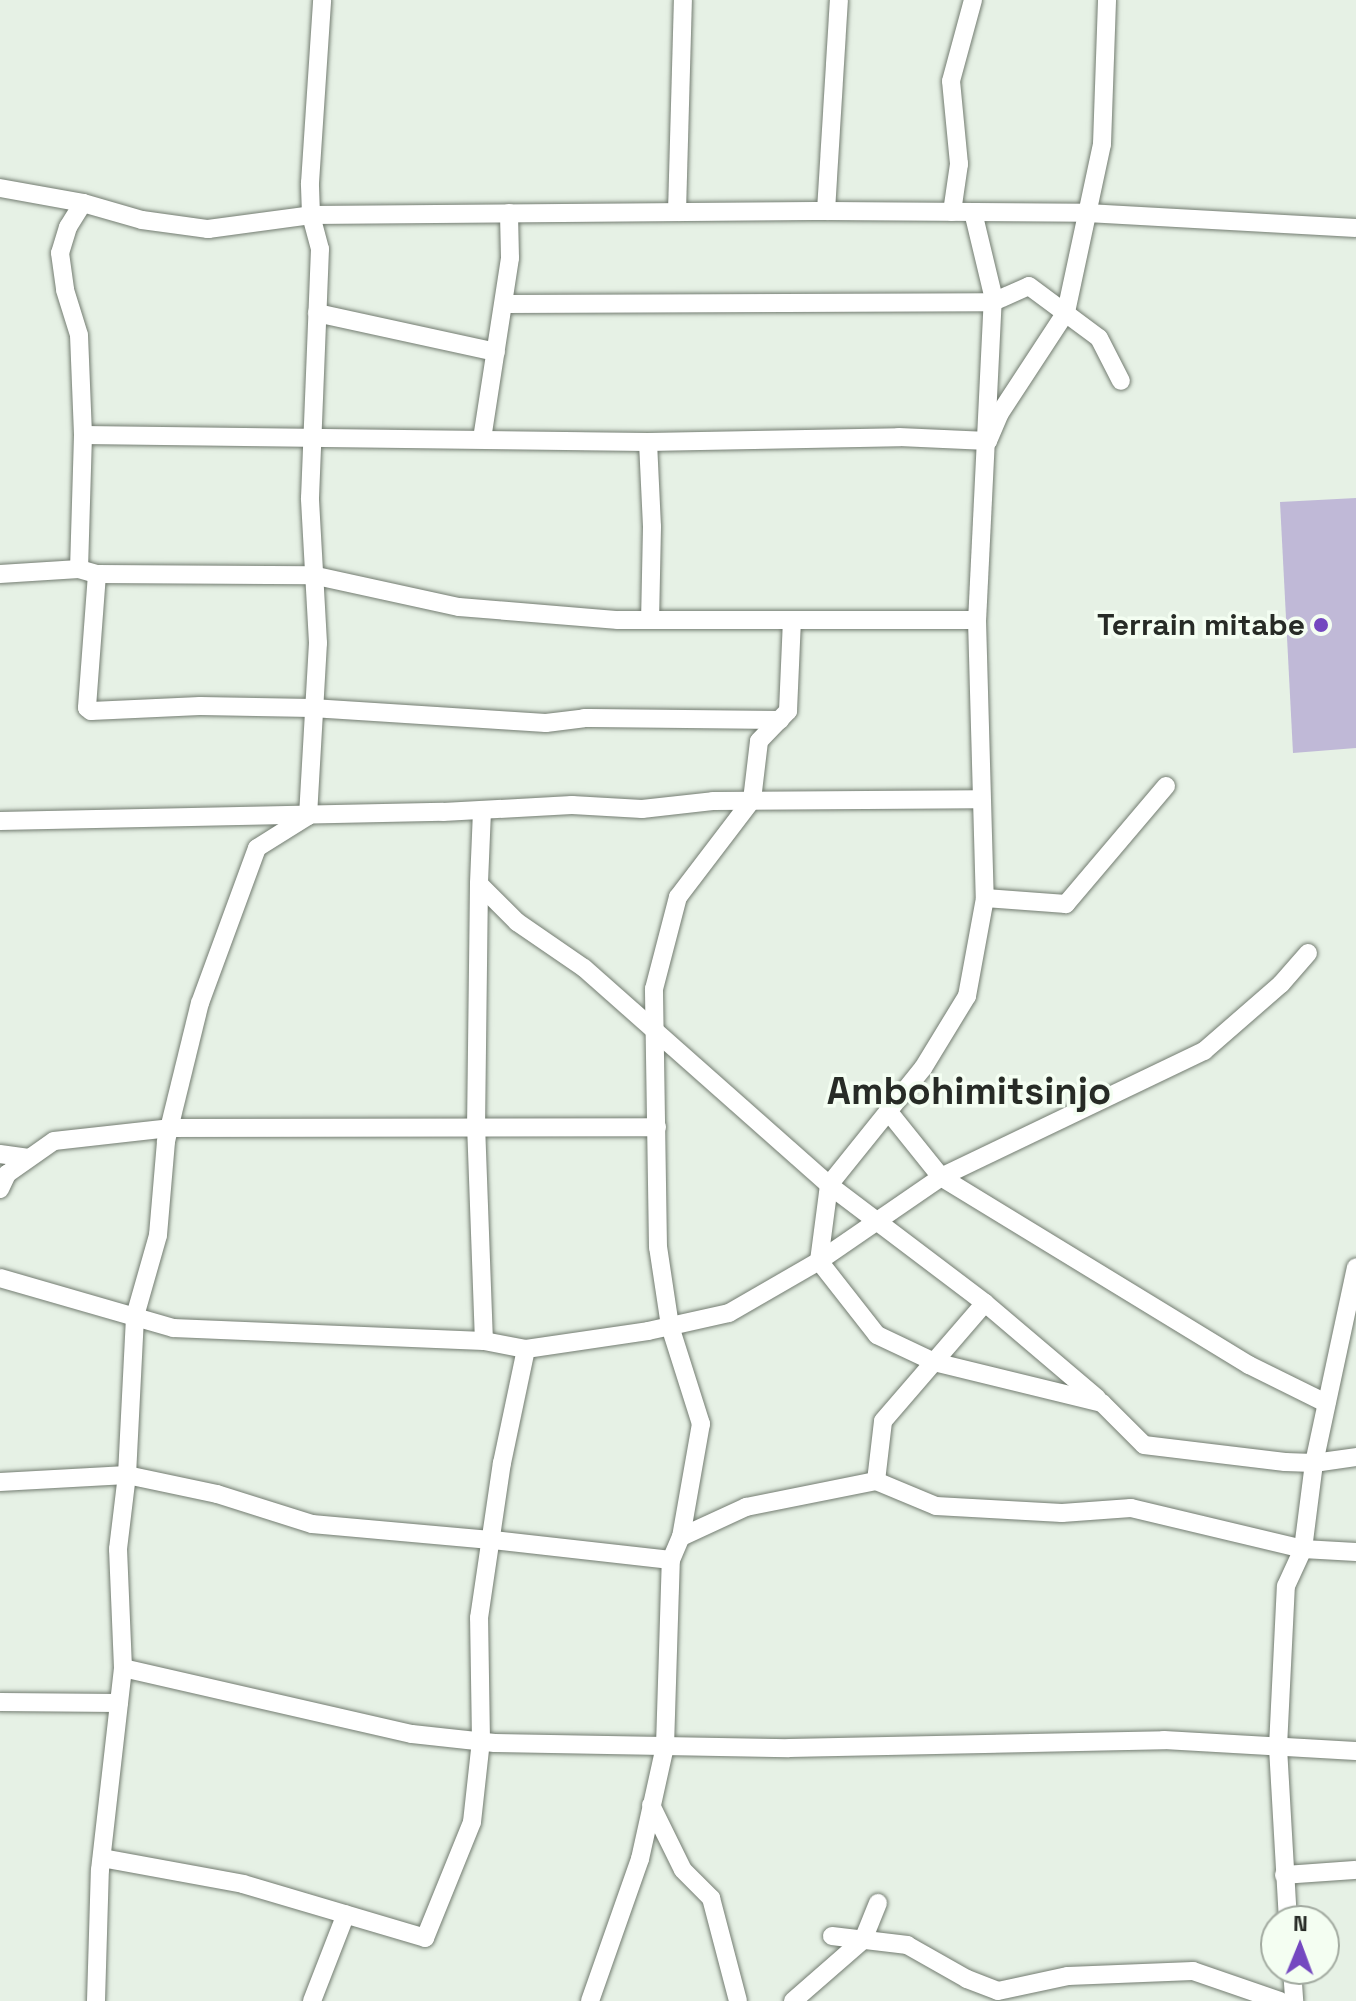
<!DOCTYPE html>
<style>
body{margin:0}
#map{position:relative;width:1356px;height:2001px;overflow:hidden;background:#e6f1e5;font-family:"Space Grotesk",sans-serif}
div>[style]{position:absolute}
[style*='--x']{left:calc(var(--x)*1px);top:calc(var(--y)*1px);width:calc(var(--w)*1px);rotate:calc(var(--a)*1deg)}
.green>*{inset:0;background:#c0b9d7}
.roads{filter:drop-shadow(0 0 2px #737c71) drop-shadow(0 0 2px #737c71)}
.street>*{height:18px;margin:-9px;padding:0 9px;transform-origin:9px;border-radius:9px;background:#fff}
.dots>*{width:22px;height:22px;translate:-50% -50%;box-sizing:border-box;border:4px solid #f4fef2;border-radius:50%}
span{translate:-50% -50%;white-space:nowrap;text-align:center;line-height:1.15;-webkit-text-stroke:7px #f4fef2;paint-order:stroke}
.poi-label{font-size:30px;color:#272b26;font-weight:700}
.right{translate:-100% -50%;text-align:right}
.district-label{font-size:38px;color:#272b26;font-weight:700}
.north{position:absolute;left:1260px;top:1905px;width:80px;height:80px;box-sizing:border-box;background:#f4fef2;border:2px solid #a2aaa0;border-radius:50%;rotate:1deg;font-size:22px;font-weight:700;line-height:32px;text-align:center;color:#272b26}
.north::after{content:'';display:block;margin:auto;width:28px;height:36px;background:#7448c0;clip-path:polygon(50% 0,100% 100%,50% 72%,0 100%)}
</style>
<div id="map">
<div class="green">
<div style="clip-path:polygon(1356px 498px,1356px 748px,1293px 753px,1280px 502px)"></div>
</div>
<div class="roads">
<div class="street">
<div style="--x:0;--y:188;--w:84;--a:10.2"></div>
<div style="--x:83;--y:203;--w:61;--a:16.1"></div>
<div style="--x:142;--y:220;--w:67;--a:7.8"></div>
<div style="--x:208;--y:229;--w:104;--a:-7.7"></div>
<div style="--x:311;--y:215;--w:515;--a:-0.45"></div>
<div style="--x:826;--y:211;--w:261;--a:0.4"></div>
<div style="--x:1087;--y:213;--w:269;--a:3.2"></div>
<div style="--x:83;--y:203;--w:28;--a:122"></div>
<div style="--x:68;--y:227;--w:27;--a:107"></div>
<div style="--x:60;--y:253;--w:37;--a:82"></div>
<div style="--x:65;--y:290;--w:47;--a:72.7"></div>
<div style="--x:79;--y:335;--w:100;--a:87.7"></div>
<div style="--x:83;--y:435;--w:134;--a:91.7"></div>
<div style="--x:79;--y:569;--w:19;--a:16"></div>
<div style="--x:97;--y:574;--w:215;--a:0.3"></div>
<div style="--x:312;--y:575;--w:150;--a:12.3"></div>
<div style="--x:459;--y:607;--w:160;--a:4.7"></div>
<div style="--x:618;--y:620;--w:359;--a:0"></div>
<div style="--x:826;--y:211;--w:211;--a:-86.5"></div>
<div style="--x:677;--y:212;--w:212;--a:-88.4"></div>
<div style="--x:952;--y:212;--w:49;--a:-81.7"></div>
<div style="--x:959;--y:164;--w:83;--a:-95.5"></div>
<div style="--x:951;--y:81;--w:84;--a:-74.8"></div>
<div style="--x:973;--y:212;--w:85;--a:76.5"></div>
<div style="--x:993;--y:295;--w:325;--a:92.8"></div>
<div style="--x:977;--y:620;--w:278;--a:88.4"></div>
<div style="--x:504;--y:304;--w:489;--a:-0.2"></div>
<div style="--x:993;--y:302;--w:39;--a:-24"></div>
<div style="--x:1029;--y:286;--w:87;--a:36.6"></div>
<div style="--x:1099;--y:338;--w:48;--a:62.9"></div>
<div style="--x:317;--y:313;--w:183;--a:12.3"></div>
<div style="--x:83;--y:435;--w:565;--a:0.71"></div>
<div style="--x:648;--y:442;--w:251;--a:-1.1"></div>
<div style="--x:899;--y:437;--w:89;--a:2.6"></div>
<div style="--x:988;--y:441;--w:30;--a:-67"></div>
<div style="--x:1000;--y:413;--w:121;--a:-56.8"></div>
<div style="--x:1066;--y:312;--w:172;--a:-77.9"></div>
<div style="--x:1102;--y:144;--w:144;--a:-88"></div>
<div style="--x:482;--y:439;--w:183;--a:-81.2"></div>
<div style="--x:510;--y:258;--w:45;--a:-91.3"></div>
<div style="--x:648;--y:442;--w:85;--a:87.3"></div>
<div style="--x:652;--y:527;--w:93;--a:91.2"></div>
<div style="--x:0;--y:574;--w:79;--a:-3.6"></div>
<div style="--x:97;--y:574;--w:134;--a:94.3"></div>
<div style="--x:87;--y:708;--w:5;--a:37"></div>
<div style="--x:91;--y:711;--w:109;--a:-2.6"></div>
<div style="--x:200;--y:706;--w:112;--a:1"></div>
<div style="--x:312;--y:708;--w:234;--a:3.7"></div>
<div style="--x:546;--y:723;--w:38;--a:-7"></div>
<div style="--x:584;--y:718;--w:196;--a:0.6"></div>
<div style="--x:1166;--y:786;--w:155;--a:130.3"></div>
<div style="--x:1066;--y:904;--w:81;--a:-175.8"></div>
<div style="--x:985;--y:898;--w:100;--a:100.4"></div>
<div style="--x:967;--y:996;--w:84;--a:121.4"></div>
<div style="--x:923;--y:1068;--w:150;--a:128.8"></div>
<div style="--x:829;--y:1185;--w:77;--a:97.5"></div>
<div style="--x:819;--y:1261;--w:94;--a:51.9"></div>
<div style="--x:877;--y:1335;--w:63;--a:25.3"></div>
<div style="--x:934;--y:1362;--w:173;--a:13.7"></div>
<div style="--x:1102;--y:1403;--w:59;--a:45"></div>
<div style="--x:1144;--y:1445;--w:142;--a:6.9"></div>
<div style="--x:1285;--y:1462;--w:29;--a:2"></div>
<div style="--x:1314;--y:1463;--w:42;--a:-8.1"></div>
<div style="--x:482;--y:811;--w:73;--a:92.4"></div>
<div style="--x:479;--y:884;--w:54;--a:45"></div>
<div style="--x:517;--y:922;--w:81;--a:34.5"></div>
<div style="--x:584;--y:968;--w:327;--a:41.5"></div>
<div style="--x:829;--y:1185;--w:196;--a:37.1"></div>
<div style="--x:985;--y:1303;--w:147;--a:40.3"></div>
<div style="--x:0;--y:821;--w:443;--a:-1.2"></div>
<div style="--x:443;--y:812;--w:129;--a:-3.1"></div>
<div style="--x:572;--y:805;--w:70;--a:3.3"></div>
<div style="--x:642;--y:809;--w:71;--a:-6.4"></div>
<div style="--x:713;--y:801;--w:266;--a:-0.4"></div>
<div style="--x:479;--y:884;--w:240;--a:90.7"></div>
<div style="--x:476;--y:1124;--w:217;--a:87.9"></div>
<div style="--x:888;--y:1111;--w:85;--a:51.2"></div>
<div style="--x:941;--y:1177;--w:361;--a:31.4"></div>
<div style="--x:1249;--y:1365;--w:86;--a:26.3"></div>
<div style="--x:0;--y:1154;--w:29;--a:8"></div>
<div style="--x:0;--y:1189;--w:17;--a:-65"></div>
<div style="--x:7;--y:1174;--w:57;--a:-35.1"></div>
<div style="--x:54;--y:1141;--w:116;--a:-6.4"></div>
<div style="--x:169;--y:1128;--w:488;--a:-0.1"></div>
<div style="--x:0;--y:1278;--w:180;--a:16.1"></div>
<div style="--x:173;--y:1328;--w:311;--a:2.4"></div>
<div style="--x:484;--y:1341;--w:43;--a:10.8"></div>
<div style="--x:526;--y:1349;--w:123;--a:-8.4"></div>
<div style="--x:648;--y:1331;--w:83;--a:-12.5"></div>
<div style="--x:729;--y:1313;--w:104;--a:-30"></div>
<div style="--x:819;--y:1261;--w:148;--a:-34.5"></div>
<div style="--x:941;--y:1177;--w:292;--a:-25.6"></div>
<div style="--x:1204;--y:1051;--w:102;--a:-41"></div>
<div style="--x:1281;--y:984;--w:41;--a:-48.9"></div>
<div style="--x:876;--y:1481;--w:60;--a:-83.3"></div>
<div style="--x:883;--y:1421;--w:156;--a:-49.2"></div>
<div style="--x:0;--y:1482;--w:127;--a:-3.2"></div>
<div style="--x:127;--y:1475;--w:92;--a:11.9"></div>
<div style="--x:217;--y:1494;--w:100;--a:17.5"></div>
<div style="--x:312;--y:1524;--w:182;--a:5.1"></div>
<div style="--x:493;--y:1540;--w:179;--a:6.4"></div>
<div style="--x:671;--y:1560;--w:25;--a:-67"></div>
<div style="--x:681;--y:1537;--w:72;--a:-24.8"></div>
<div style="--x:746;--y:1507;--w:133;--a:-11.3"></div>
<div style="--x:876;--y:1481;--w:65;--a:22.6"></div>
<div style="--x:936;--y:1506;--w:126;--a:3.2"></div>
<div style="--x:1062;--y:1513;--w:69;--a:-4.1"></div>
<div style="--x:1131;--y:1508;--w:177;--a:13.4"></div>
<div style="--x:1303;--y:1549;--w:53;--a:3.2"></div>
<div style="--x:681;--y:1537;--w:115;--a:-80"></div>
<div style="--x:701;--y:1424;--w:103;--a:-107.6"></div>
<div style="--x:670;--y:1326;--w:80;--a:-98.6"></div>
<div style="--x:658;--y:1247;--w:258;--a:-90.9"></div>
<div style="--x:654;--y:989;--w:95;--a:-75.4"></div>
<div style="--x:678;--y:897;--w:122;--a:-52.7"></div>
<div style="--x:752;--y:800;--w:59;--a:-83.2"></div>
<div style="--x:759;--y:741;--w:42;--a:-46"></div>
<div style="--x:788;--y:711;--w:91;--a:-87.5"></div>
<div style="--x:123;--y:1668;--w:296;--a:12.9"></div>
<div style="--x:412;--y:1734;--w:83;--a:6.2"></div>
<div style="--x:495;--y:1743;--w:294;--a:1"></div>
<div style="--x:789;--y:1748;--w:375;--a:-1.2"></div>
<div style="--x:1164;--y:1740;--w:192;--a:3.3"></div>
<div style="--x:0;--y:1702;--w:119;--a:0.5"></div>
<div style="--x:651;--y:1805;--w:72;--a:63.8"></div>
<div style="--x:683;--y:1870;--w:40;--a:45"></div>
<div style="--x:711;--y:1898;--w:106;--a:75.3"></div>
<div style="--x:102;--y:1858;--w:143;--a:10.4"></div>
<div style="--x:243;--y:1884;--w:190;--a:16.5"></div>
<div style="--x:425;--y:1938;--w:125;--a:-67.9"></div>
<div style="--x:472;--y:1822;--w:81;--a:-83.7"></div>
<div style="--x:481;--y:1741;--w:123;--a:-90.9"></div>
<div style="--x:479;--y:1618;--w:157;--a:-81.6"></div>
<div style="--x:502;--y:1463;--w:116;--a:-78.1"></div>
<div style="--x:1284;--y:1875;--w:72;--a:-4"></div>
<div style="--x:1288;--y:1921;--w:174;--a:-93.3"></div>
<div style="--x:1278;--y:1747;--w:161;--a:-87.2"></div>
<div style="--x:1286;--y:1586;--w:41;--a:-65.3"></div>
<div style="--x:1303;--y:1549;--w:87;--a:-82.7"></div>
<div style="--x:1314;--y:1463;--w:200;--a:-77.9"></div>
<div style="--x:832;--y:1936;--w:76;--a:6.8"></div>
<div style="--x:907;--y:1945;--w:69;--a:29.5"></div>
<div style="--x:967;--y:1979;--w:33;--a:21"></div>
<div style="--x:998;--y:1991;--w:72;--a:-12.1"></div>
<div style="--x:1068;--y:1976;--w:125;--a:-2.3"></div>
<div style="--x:1193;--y:1971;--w:92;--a:19"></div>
<div style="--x:1292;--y:1969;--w:32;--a:86"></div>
<div style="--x:96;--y:2001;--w:131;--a:-88.3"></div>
<div style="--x:100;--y:1870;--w:203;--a:-83.5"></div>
<div style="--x:123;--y:1668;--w:119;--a:-92.4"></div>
<div style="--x:118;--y:1549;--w:75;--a:-83.1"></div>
<div style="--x:127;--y:1475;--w:159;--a:-87.1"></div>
<div style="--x:135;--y:1316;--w:84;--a:-74.1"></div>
<div style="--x:158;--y:1235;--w:94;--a:-85.1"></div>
<div style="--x:166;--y:1141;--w:142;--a:-76.2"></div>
<div style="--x:200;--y:1003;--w:165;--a:-69.8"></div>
<div style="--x:257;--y:848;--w:60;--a:-32.1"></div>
<div style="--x:308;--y:816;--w:173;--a:-86.7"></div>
<div style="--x:318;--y:643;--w:145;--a:-93.2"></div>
<div style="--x:310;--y:498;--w:249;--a:-87.7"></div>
<div style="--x:320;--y:249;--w:35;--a:-105"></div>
<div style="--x:311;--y:215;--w:32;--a:-92"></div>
<div style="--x:310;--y:183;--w:183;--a:-86.2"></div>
<div style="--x:312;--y:2001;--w:93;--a:-68.7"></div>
<div style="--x:590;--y:2001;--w:151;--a:-70.6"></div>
<div style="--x:640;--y:1859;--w:116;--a:-77.5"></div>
<div style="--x:665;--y:1746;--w:186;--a:-88.2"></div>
<div style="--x:793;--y:2001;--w:93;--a:-41.1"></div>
<div style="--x:863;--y:1940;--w:40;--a:-68"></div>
</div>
</div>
<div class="dots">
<div style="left:1321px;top:625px;background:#7448c0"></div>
</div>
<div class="poi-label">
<span class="right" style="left:1305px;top:625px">Terrain mitabe</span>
</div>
<div class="district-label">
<span style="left:969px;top:1092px">Ambohimitsinjo</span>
</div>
<div class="north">N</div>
</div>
